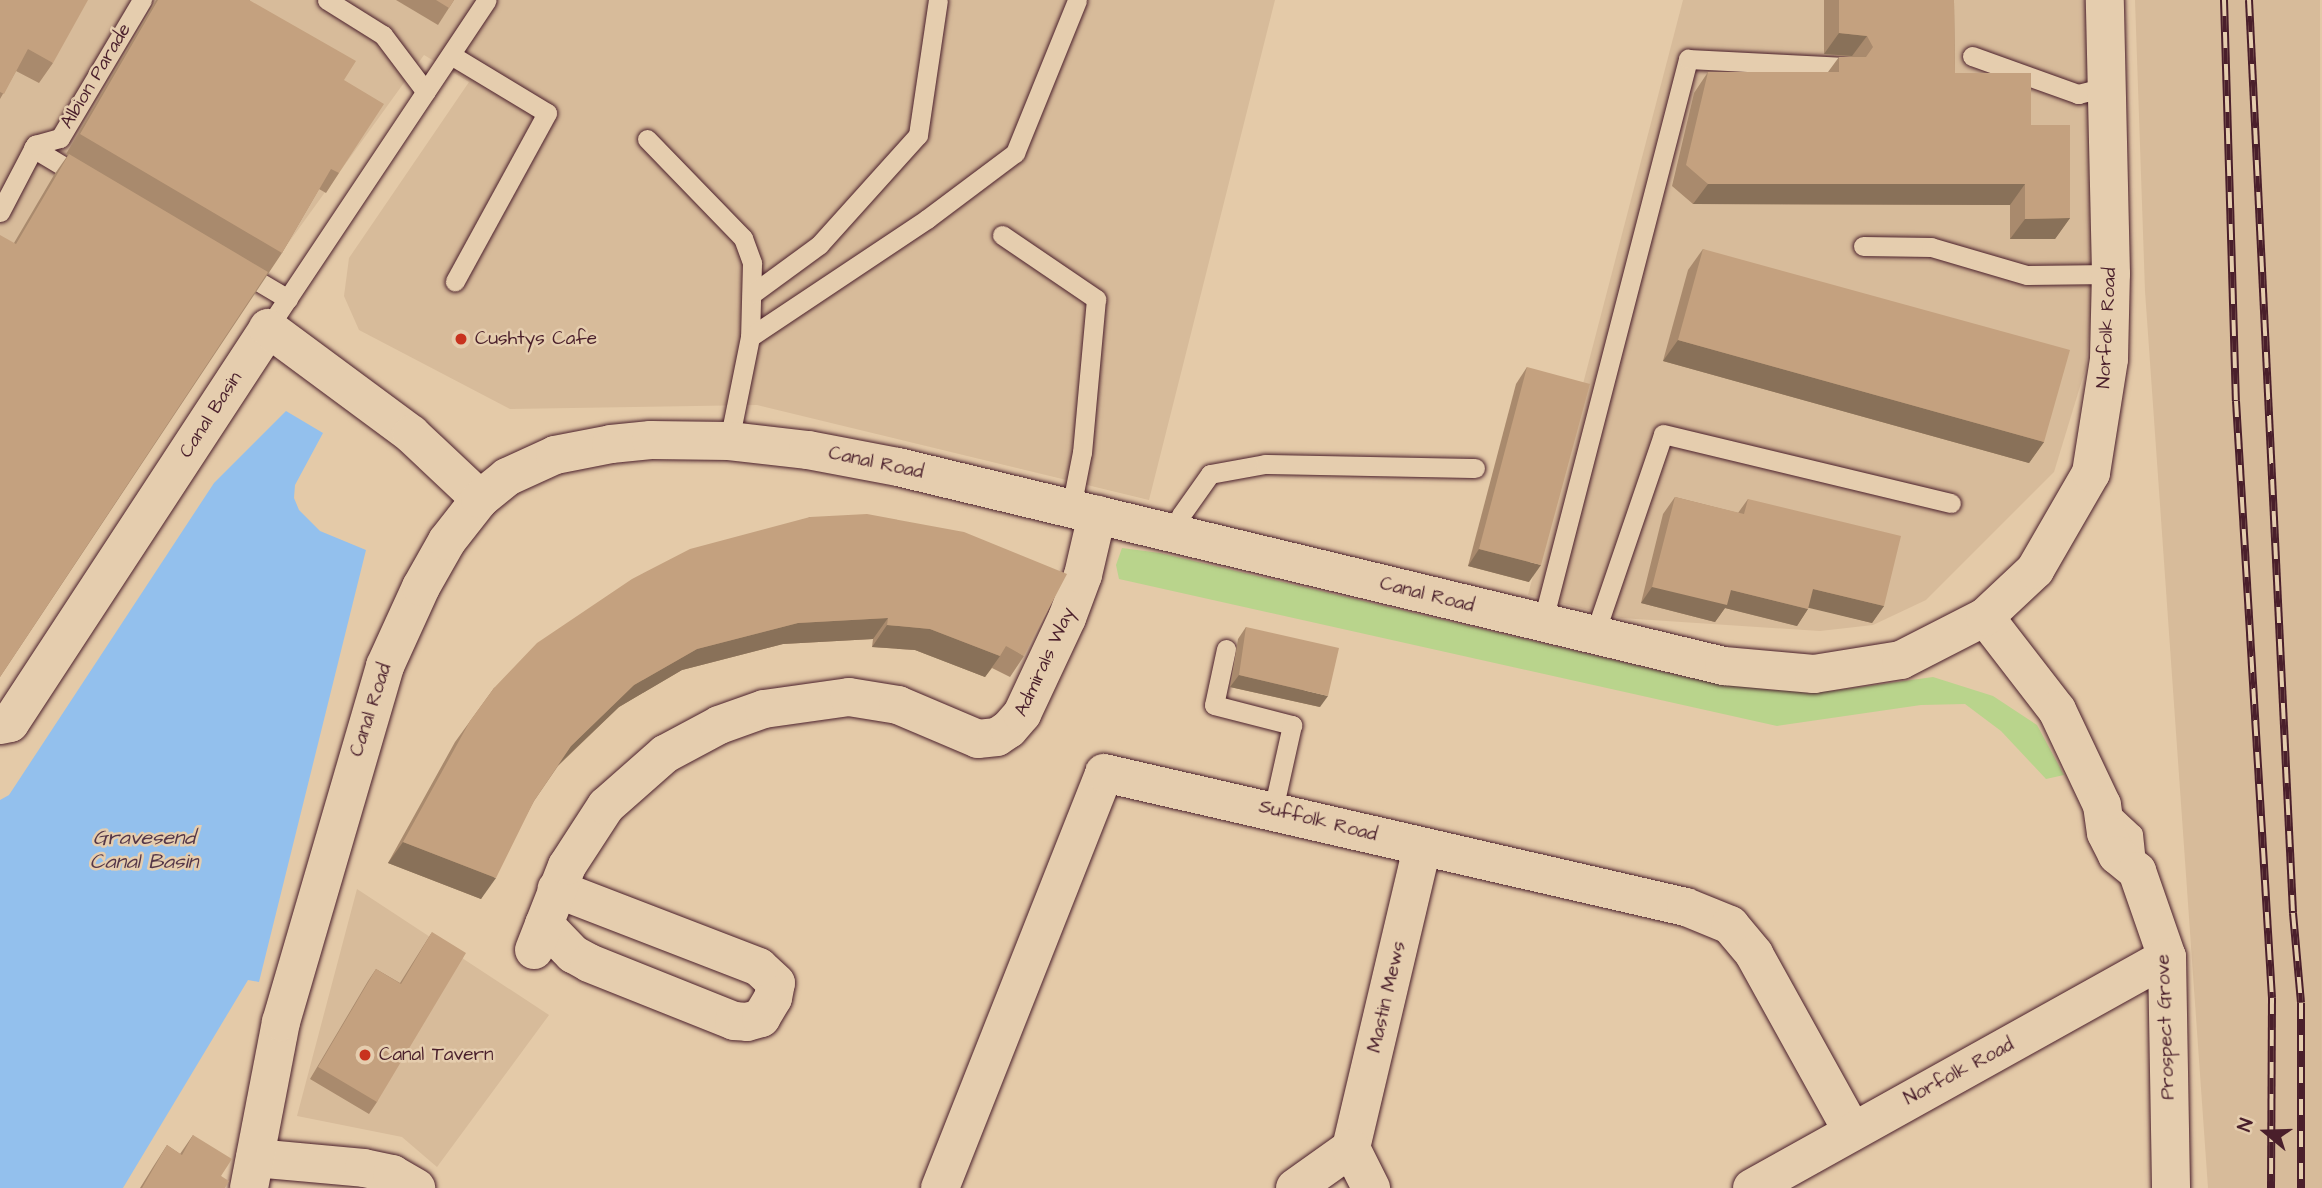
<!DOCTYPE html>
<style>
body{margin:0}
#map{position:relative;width:2322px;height:1188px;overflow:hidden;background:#e4caa8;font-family:"Architects Daughter",sans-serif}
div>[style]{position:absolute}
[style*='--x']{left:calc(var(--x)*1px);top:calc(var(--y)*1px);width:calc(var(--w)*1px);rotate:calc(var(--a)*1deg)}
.built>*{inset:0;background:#d7bb9a}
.green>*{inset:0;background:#b9d48c}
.water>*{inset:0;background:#93c0ed}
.roads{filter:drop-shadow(0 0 2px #4a1f2b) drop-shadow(0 0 2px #4a1f2b)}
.service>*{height:19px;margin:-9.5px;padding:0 9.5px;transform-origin:9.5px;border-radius:9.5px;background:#e5cdae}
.minor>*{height:38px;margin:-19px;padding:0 19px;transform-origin:19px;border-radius:19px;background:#e5cdae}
.rail>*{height:8px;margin-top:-4px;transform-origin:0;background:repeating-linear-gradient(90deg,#e5cdae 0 16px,#4a1f2b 0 32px);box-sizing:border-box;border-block:2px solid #4a1f2b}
.wall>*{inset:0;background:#a98a6d}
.shaded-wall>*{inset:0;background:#897159}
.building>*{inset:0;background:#c4a17f}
.dots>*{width:19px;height:19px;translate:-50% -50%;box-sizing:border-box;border:4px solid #e5cdae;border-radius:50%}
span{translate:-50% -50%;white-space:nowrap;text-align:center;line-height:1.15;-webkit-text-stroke:5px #e5cdae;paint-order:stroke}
.street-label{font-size:19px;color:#4a1f2b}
.poi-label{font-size:19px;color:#4a1f2b}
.left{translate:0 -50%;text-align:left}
.water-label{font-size:21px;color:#553748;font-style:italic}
.north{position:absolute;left:2231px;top:1097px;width:70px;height:70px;-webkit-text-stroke:5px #e5cdae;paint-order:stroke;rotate:289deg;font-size:19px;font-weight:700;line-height:28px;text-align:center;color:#4a1f2b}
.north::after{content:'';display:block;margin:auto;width:24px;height:32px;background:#4a1f2b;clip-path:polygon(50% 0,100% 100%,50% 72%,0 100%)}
</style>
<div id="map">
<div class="built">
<div style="clip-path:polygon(0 0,1275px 0,1149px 500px,757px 405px,510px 409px,359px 330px,344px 296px,349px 258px,469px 82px,424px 55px,253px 292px,0 675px)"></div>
<div style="clip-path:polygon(1683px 0,2085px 0,2093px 292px,2086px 367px,2054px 472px,1926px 600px,1873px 625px,1820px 631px,1621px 618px,1528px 595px)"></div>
<div style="clip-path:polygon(2135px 0,2320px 0,2322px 1188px,2208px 1188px,2145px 291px)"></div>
<div style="clip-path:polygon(357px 889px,549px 1015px,437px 1167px,402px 1137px,297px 1116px)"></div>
</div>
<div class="green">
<div style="clip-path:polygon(1122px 548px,1160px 553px,1689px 678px,1771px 690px,1831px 691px,1933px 677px,1993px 696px,2037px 725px,2064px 775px,2046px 779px,2001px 731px,1965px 704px,1921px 705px,1777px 726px,1119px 579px,1116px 565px)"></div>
</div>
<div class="water">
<div style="clip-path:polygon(286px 411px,323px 433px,295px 485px,294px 498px,299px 510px,320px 531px,366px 550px,259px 982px,248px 980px,123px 1188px,0 1188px,0 800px,9px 795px,214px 483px)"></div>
</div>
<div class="roads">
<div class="service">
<div style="--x:327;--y:0;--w:66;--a:32"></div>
<div style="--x:383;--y:35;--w:71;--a:53"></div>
<div style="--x:451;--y:55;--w:112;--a:31.1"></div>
<div style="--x:547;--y:113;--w:192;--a:118.7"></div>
<div style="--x:1972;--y:56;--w:113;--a:19.7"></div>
<div style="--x:2078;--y:94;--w:30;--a:-14"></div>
<div style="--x:647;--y:139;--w:138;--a:45.9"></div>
<div style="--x:743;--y:238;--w:27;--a:70"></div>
<div style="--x:752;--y:263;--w:74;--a:91.5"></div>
<div style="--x:750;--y:337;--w:106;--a:101.4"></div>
<div style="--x:33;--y:148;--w:58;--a:31"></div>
<div style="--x:0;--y:212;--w:76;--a:-62.4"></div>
<div style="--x:35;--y:145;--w:26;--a:-16"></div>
<div style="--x:60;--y:138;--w:161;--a:-59.3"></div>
<div style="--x:1002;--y:235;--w:114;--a:34.2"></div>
<div style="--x:1096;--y:299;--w:154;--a:95.2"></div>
<div style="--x:1082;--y:452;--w:57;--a:101.1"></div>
<div style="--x:1863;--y:246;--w:68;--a:0.8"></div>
<div style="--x:1931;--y:247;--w:100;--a:16.3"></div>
<div style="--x:2027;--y:275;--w:84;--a:-0.7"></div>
<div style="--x:239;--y:270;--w:57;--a:30.6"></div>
<div style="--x:752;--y:294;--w:83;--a:-36.2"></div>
<div style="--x:819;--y:245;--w:148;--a:-48"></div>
<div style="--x:918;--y:135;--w:136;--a:-81.6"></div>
<div style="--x:268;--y:328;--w:394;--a:-56.3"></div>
<div style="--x:750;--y:337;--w:213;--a:-33.7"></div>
<div style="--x:927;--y:219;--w:110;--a:-36.9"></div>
<div style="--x:1015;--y:153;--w:165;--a:-67.9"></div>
<div style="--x:1176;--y:533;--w:19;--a:-74"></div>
<div style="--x:1181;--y:515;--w:50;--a:-54.7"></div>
<div style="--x:1210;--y:474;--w:56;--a:-10.3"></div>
<div style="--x:1265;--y:464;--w:210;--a:1.1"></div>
<div style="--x:1542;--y:624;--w:584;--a:-75.51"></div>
<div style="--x:1688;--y:59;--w:158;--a:2.9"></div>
<div style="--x:1594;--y:636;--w:213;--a:-71.1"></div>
<div style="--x:1663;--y:434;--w:296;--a:13.5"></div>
<div style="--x:1226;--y:649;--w:57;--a:102.1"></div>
<div style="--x:1214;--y:705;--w:81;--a:14.4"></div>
<div style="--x:1292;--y:725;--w:87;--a:102.6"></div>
<div style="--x:2103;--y:806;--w:41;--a:43"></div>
<div style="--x:2133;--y:834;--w:36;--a:84"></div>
</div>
<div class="minor">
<div style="--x:1985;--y:617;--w:118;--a:52.3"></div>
<div style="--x:2057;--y:710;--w:105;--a:64.7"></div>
<div style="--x:2102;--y:805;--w:28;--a:82"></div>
<div style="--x:2106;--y:833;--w:25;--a:63"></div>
<div style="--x:2117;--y:855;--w:26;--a:39"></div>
<div style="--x:2137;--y:871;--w:91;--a:70.8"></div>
<div style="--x:2167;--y:957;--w:231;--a:89"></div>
<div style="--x:0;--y:725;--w:10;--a:-11"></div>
<div style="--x:10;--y:723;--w:472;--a:-56.8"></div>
<div style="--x:268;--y:328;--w:178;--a:36.5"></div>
<div style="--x:411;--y:434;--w:95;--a:43.3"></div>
<div style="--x:544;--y:924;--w:42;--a:46"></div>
<div style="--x:573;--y:954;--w:18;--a:29"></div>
<div style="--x:589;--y:963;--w:156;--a:21.8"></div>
<div style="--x:734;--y:1021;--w:13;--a:4"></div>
<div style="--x:747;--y:1022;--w:15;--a:-16"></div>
<div style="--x:761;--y:1018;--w:23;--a:-59"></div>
<div style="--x:773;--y:998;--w:15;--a:-79"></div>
<div style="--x:776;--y:983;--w:23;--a:-137"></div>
<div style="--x:759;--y:967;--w:217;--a:-158.9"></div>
<div style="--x:534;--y:950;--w:90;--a:-68.6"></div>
<div style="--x:567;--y:866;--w:72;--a:-57"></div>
<div style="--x:606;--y:806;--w:79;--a:-41.4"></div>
<div style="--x:665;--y:754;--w:61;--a:-28.2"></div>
<div style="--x:719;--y:725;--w:48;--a:-19.6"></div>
<div style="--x:764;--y:709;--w:86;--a:-8"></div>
<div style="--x:849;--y:697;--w:50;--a:9.3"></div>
<div style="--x:898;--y:705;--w:87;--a:23"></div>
<div style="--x:978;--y:739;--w:19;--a:-6"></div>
<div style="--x:997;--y:737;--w:14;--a:-34"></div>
<div style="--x:1009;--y:729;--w:20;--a:-49"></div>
<div style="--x:1022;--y:714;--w:106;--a:-64.9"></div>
<div style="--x:1067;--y:618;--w:46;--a:-69.6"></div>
<div style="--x:1083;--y:575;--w:62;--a:-76.9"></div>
<div style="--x:1351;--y:1148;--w:309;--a:-76.7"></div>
<div style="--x:255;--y:1158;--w:109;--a:5.2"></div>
<div style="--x:364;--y:1168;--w:29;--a:12"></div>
<div style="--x:392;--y:1174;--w:28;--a:30"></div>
<div style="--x:249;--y:1188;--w:169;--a:-79.1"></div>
<div style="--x:281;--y:1022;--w:371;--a:-73.7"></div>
<div style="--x:385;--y:666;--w:87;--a:-65.5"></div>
<div style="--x:421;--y:587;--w:53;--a:-60.5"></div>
<div style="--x:447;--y:541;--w:53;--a:-51.8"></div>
<div style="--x:480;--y:499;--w:35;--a:-39"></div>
<div style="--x:507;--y:477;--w:53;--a:-24.6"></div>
<div style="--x:555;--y:455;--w:57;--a:-11.1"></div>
<div style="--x:611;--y:444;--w:40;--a:-5.7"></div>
<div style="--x:651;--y:440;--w:78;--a:0.7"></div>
<div style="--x:729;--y:441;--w:80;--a:6.5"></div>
<div style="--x:808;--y:450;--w:92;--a:10.7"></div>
<div style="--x:898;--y:467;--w:850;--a:13.55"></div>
<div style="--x:1724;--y:666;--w:90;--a:5.1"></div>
<div style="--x:1814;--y:674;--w:88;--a:-9.1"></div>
<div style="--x:1901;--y:660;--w:94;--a:-27.1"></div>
<div style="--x:1985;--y:617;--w:69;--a:-43.2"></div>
<div style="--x:2035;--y:570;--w:112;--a:-60"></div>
<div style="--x:2091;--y:473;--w:115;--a:-81"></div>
<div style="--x:2109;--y:359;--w:85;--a:-88.7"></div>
<div style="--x:2111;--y:274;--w:274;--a:-91.3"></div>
<div style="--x:940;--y:1188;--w:446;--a:-68.4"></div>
<div style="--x:1104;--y:773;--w:597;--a:12.97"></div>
<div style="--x:1686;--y:907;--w:48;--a:22.2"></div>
<div style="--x:1730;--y:925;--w:38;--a:50"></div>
<div style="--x:1754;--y:954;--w:202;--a:61"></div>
<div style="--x:1295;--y:1188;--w:69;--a:-35.5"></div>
<div style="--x:1351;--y:1148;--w:45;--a:63.4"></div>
<div style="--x:1752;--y:1188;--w:475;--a:-29.1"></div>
</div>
</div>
<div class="rail">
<div style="--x:2224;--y:0;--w:401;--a:88.3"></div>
<div style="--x:2236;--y:401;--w:598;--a:86.55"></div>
<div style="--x:2272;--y:998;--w:190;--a:90.3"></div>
<div style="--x:2249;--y:0;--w:914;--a:87.24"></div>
<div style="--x:2293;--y:913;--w:90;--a:84.9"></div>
<div style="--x:2301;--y:1003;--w:185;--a:90"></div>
</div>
<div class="wall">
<div style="clip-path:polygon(0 0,53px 63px,39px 83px,16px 71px,0 99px)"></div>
<div style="clip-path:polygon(156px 0,249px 0,344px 80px,339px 173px,326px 193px,319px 189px,282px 253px,0 677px,14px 243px,54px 175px,68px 155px,66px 154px)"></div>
<div style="clip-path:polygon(396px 0,454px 0,438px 25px)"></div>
<div style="clip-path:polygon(1824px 0,1954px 0,1955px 73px,2031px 125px,2070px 218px,2055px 239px,2010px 239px,2010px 205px,1693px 204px,1672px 186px,1694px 93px,1708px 72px,1828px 72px,1839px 57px,1853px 57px,1824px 54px)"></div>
<div style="clip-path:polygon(1703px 249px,2044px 442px,2029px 463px,1663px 361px,1688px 270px)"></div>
<div style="clip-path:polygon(1527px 367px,1529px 582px,1468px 566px,1516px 384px)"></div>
<div style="clip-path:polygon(1675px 497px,1738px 513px,1748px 499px,1884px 606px,1872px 623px,1809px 607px,1797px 626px,1725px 608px,1715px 622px,1641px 603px,1663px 514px)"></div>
<div style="clip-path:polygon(810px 517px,1024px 656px,1010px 677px,992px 668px,985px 677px,915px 650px,872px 647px,873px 639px,783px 644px,682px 670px,619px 707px,558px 766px,534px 801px,481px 899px,388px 863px,455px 742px,494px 688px)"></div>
<div style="clip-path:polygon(1246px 627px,1320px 707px,1230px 687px,1238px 639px)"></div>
<div style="clip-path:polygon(432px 932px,377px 1102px,369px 1114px,310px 1079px,368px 981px,376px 969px,400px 983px)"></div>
<div style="clip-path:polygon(193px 1135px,221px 1176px,225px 1188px,140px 1188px,153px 1167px,167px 1145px,180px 1154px)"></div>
</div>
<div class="shaded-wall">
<div style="clip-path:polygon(1839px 33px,1867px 36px,1852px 56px,1824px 54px)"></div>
<div style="clip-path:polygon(1708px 184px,2025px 184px,2010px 205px,1693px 204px)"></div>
<div style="clip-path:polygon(2070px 218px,2055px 239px,2010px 239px,2025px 219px)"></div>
<div style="clip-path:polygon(1678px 340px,2044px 442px,2029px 463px,1663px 361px)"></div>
<div style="clip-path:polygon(1479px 549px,1541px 565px,1529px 582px,1468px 566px)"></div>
<div style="clip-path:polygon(1652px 587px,1731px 590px,1808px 609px,1797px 626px,1725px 608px,1715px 622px,1641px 603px)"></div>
<div style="clip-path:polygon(1813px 589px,1884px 606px,1872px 623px,1801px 606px)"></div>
<div style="clip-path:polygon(888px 618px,873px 639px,783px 644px,682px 670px,619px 707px,556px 767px,571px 746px,634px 685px,697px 649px,798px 623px)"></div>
<div style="clip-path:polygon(887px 625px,930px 629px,1000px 656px,985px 677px,915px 650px,872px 647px)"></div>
<div style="clip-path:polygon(1239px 675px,1328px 696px,1320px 707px,1230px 687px)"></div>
<div style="clip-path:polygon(403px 842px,496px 878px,481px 899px,388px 863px)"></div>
</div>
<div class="building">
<div style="clip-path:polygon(0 0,88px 0,53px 63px,28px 49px,4px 94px,0 92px)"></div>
<div style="clip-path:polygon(158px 0,249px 0,356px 61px,344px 80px,384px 104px,339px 173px,331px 169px,282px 253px,80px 134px)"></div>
<div style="clip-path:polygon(436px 0,454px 0,449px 8px)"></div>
<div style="clip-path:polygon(1839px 0,1954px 0,1955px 73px,2031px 73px,2031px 125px,2070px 125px,2070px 218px,2025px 219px,2025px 184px,1708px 184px,1686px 165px,1708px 72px,1839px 72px,1839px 57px,1866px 57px,1873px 47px,1867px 36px,1839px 33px)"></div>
<div style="clip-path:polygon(69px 154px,268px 272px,0 677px,0 235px,16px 244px)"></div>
<div style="clip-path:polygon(1703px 249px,2070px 350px,2044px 442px,1678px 340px)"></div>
<div style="clip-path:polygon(1527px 367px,1590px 384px,1541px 565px,1479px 549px)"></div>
<div style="clip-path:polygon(1675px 497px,1744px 514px,1748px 499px,1901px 536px,1884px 606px,1813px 589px,1808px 609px,1731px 590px,1727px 605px,1652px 587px)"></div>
<div style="clip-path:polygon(867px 514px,964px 532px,1067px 574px,1024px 656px,1006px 646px,1000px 656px,930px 629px,887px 625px,888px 618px,798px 623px,697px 649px,634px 685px,571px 746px,534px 801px,496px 878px,403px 842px,470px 721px,494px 688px,537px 643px,632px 579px,690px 549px,810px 517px)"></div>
<div style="clip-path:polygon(1246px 627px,1339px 648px,1328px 696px,1239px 675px)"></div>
<div style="clip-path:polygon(432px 932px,466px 953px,377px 1102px,318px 1067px,376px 969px,401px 984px)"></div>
<div style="clip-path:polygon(193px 1135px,232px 1159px,221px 1176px,229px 1181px,225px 1188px,142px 1188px,167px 1145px,182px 1155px)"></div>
</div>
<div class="dots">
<div style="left:461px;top:339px;background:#c8321e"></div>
<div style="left:365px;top:1055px;background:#c8321e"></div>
</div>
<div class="street-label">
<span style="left:96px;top:76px;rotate:-59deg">Albion Parade</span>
<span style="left:2107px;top:328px;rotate:-87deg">Norfolk Road</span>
<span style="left:211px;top:415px;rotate:-57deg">Canal Basin</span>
<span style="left:876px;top:463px;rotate:12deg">Canal Road</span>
<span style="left:1427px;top:595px;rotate:14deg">Canal Road</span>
<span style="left:1045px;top:662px;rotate:-65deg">Admirals Way</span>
<span style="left:371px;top:710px;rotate:-72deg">Canal Road</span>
<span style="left:1318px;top:821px;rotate:14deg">Suffolk Road</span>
<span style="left:1387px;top:997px;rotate:-77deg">Mastin Mews</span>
<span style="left:2166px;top:1027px;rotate:-92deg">Prospect Grove</span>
<span style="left:1959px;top:1072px;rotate:-28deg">Norfolk Road</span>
</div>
<div class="poi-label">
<span class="left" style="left:475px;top:339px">Cushtys Cafe</span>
<span class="left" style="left:379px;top:1055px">Canal Tavern</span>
</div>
<div class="water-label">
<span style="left:144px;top:850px">Gravesend<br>Canal Basin</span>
</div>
<div class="north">N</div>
</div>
